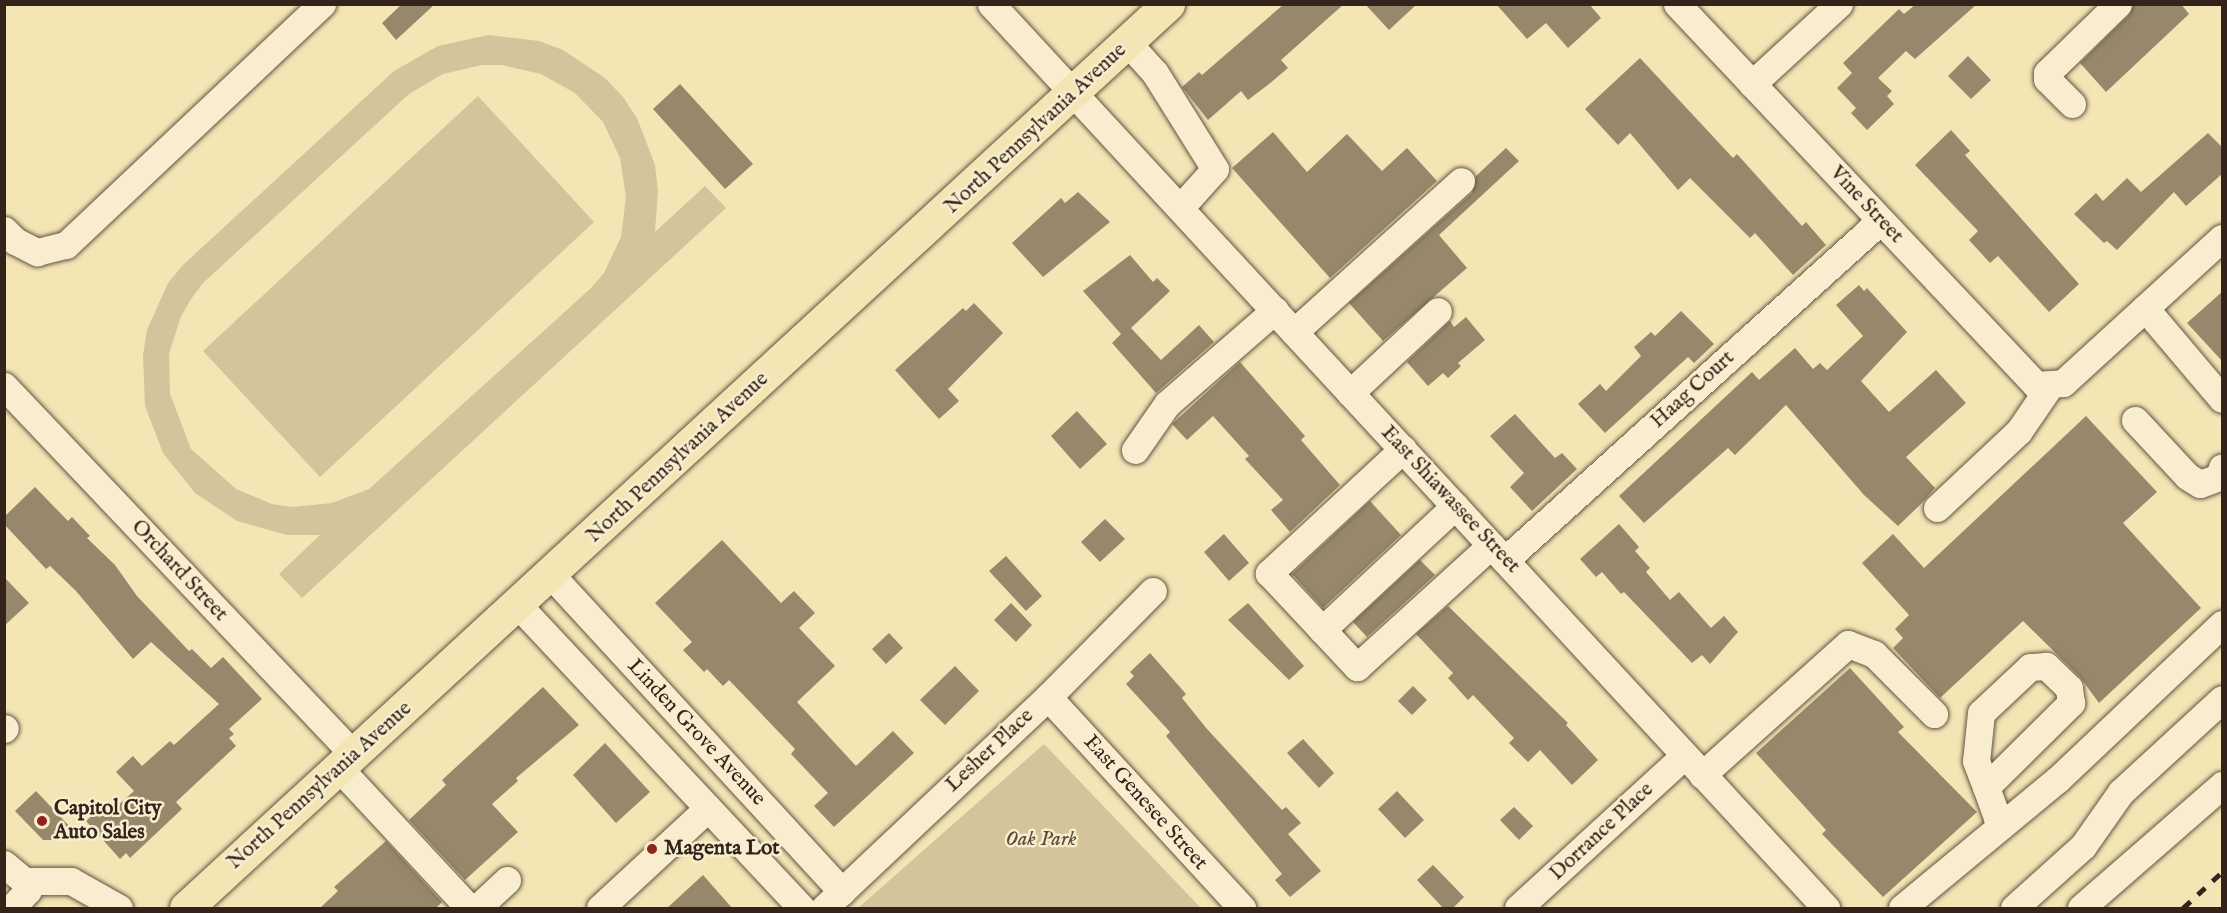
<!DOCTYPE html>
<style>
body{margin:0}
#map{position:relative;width:2227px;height:913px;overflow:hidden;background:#f4e5b5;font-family:"IM FELL English",serif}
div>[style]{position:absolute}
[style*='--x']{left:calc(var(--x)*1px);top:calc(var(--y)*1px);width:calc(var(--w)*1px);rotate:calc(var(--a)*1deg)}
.green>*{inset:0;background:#d3c49b}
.building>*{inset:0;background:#97886b}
.roads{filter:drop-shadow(0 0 2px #625442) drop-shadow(0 0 2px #625442)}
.minor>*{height:27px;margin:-13.5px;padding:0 13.5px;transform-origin:13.5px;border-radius:13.5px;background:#f8eecf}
.major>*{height:33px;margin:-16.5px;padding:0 16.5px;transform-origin:16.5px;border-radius:16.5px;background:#f4e5b5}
.rail>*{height:4.5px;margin-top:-2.25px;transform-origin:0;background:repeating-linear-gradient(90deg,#32241b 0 10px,transparent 0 20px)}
.dots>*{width:16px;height:16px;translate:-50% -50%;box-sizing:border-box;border:3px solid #f8eecf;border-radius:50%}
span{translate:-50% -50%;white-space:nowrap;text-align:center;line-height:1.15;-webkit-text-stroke:5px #f8eecf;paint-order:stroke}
.street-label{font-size:21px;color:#32241b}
.poi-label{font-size:21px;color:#32241b;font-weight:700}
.left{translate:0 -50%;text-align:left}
.park-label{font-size:21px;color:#5a4c3b;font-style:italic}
.frame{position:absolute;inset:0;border:6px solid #32241b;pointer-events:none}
</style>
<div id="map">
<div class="green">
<div style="clip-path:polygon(evenodd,488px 35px,539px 41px,563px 50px,605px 78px,623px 97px,637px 118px,655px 165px,658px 191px,655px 232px,705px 186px,726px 208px,302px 598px,279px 574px,320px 535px,287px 535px,237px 521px,195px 493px,163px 453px,145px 406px,143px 355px,147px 330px,168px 283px,184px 264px,394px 71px,438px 46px,488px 35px,482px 65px,502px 65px,541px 74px,575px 93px,603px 122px,620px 158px,626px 197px,621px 237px,604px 273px,591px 288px,369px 489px,332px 503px,292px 507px,272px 504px,236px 489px,191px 449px,170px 394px,169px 354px,181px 316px,191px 299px,203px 283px,409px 94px,443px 74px,482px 65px)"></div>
<div style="clip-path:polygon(478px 96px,594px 222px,320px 477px,203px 351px)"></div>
<div style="clip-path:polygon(1044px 744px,1201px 908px,858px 908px)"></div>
</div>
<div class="building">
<div style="clip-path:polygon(402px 4px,435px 4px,396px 40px,382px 23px)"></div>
<div style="clip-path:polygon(1284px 4px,1344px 4px,1281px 60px,1288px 68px,1269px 84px,1248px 100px,1241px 91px,1208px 120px,1182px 87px,1199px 72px,1202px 75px)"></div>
<div style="clip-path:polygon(1365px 4px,1417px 4px,1389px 30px)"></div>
<div style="clip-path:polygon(1496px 4px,1589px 4px,1601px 18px,1568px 48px,1546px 23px,1527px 39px)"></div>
<div style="clip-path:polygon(1916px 4px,1977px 4px,1915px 59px,1906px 51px,1878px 78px,1892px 91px,1887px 96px,1894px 104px,1867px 130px,1851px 113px,1856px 108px,1837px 88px,1852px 73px,1843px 63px,1899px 9px,1904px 14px)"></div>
<div style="clip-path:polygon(2134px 4px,2181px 4px,2189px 14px,2106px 92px,2080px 63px,2129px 15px)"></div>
<div style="clip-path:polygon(1968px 56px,1991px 80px,1971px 99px,1948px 76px)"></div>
<div style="clip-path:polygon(1640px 58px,1733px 158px,1737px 154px,1802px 226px,1806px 222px,1826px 245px,1793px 275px,1755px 233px,1750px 238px,1690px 178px,1678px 190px,1630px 133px,1618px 145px,1585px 109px)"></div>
<div style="clip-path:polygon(680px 84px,753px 164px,725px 189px,653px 109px)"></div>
<div style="clip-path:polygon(1951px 130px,1970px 151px,1965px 155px,2079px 284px,2049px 312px,1998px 256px,1990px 263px,1969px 240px,1978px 231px,1915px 165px)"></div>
<div style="clip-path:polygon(1273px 132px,1307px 172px,1347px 134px,1382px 171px,1407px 148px,1437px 181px,1330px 278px,1232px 168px)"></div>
<div style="clip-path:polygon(2208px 133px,2223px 148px,2223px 173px,2186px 206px,2174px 192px,2117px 250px,2107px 241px,2104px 243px,2074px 214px,2096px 193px,2103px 201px,2127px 178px,2141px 192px)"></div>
<div style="clip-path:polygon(1506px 148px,1519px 161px,1439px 235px,1467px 268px,1383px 341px,1349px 303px,1472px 193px,1476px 176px)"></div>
<div style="clip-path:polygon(1078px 192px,1110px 222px,1043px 277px,1012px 243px,1061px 198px,1065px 203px)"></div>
<div style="clip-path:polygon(1130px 255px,1153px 282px,1157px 278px,1170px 291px,1131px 328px,1161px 360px,1199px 325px,1214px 342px,1156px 393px,1112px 343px,1121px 334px,1083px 291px)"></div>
<div style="clip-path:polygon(1859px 285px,1864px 291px,1867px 288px,1907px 332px,1861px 381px,1889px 412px,1936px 370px,1966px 403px,1906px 457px,1935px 488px,1922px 503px,1898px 526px,1864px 495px,1786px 405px,1735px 455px,1728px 448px,1644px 523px,1619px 496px,1752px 372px,1759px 380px,1795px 348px,1813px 369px,1820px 363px,1827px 370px,1863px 336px,1836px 305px)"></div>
<div style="clip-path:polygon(2223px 291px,2223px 362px,2187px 323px)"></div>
<div style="clip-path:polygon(974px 303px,1003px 333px,948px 389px,959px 401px,939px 419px,895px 370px,963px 308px,966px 311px)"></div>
<div style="clip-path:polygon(1681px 311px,1714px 344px,1694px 363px,1688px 357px,1605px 433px,1578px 404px,1600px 384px,1606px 391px,1641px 356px,1634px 347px,1651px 332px,1655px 336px)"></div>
<div style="clip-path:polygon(1466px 317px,1485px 340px,1458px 363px,1461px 366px,1448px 378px,1443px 373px,1428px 386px,1407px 362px,1450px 321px,1454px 327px)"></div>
<div style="clip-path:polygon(1240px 362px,1305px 436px,1301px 440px,1340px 485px,1290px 532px,1271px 510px,1283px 500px,1245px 459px,1249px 456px,1213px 416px,1187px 440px,1172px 424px)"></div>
<div style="clip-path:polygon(1077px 411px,1107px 444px,1080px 469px,1051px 436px)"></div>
<div style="clip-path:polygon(1515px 414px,1555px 458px,1562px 453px,1577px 469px,1532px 511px,1510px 487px,1524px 473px,1490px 436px)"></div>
<div style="clip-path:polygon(2086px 416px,2157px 492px,2123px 523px,2201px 608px,2099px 703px,2080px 677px,2023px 621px,1940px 698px,1893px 648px,1903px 638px,1895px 629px,1909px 615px,1862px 563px,1893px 534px,1924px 568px)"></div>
<div style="clip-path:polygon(35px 487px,68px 521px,72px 517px,90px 536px,87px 538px,115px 565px,137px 596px,189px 651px,192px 649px,211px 668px,223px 657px,262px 699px,229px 729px,234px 734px,229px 738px,236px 746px,176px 802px,182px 809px,130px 858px,126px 853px,120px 859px,86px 821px,98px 810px,105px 817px,134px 791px,116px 772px,133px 756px,142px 766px,170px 741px,174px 745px,219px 704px,151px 642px,133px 659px,76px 591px,50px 566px,46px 569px,4px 524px,4px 517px)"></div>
<div style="clip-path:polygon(1370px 501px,1401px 535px,1323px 608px,1292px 574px)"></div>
<div style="clip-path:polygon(1105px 519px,1125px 539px,1100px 562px,1081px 542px)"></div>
<div style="clip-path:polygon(1619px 524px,1639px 547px,1635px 551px,1650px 568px,1646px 572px,1670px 600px,1679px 592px,1711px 628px,1724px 616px,1738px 632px,1710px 664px,1702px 655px,1692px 663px,1624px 592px,1621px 594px,1602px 572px,1596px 577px,1580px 559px)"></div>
<div style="clip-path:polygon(1224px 534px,1249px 563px,1229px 581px,1204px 552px)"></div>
<div style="clip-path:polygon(722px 540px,781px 603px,794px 591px,815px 613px,799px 628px,835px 666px,797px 702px,856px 766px,893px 731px,914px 753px,834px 827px,814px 806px,828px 793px,791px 754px,795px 749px,729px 680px,723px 686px,707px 669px,704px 672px,683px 650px,692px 642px,655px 603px)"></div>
<div style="clip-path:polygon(1006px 556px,1042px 596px,1026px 611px,989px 571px)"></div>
<div style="clip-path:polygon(1420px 560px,1435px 575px,1367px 637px,1353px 622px)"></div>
<div style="clip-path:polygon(4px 577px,29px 603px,4px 626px)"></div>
<div style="clip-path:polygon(1011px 603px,1032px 625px,1016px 642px,994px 620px)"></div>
<div style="clip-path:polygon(1248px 603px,1304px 666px,1289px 680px,1228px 620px)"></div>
<div style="clip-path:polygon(1448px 606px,1568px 723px,1566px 725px,1598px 760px,1572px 785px,1540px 750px,1528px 762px,1509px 743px,1514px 738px,1473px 695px,1468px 700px,1448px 678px,1453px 673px,1416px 634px)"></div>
<div style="clip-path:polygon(889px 633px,903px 648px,886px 664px,872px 649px)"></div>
<div style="clip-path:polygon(1150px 653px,1186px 694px,1182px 698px,1207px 729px,1282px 810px,1286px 807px,1301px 823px,1288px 834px,1321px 871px,1290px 897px,1275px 880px,1282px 874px,1166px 736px,1170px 732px,1126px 684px,1134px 676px,1130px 672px)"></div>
<div style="clip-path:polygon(955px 666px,979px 691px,945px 725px,920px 700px)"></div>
<div style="clip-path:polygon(1850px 668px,1904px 727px,1898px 732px,1977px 812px,1883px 897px,1822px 834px,1826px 830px,1756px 753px)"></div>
<div style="clip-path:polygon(1413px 686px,1427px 700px,1412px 715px,1398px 701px)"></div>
<div style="clip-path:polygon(543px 687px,579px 725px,516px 778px,518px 781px,492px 804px,518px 832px,465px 880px,409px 820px,446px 785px,442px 780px)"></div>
<div style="clip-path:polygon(1303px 739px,1334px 773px,1319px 788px,1287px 753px)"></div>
<div style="clip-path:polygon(605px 743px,650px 792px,616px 823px,573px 775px)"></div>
<div style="clip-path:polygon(36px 791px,70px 827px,57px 840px,43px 840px,15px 811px)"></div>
<div style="clip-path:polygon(1397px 791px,1424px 820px,1405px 838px,1378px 809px)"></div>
<div style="clip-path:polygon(1514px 807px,1533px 826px,1519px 840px,1500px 820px)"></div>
<div style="clip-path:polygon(386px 841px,442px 902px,435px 909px,319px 909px,338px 891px,334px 887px)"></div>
<div style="clip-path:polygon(1433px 865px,1464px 897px,1452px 909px,1444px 909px,1417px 880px)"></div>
<div style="clip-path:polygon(703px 875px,733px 909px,666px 909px)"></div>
</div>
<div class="roads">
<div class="minor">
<div style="--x:991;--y:4;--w:1231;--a:47.27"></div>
<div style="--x:1677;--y:4;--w:523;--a:46.7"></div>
<div style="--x:2036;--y:385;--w:27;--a:-4"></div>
<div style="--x:2063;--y:383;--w:215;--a:-42.4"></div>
<div style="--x:1128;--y:43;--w:40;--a:48"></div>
<div style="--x:1155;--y:73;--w:113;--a:58"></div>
<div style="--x:1215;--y:169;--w:52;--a:131.9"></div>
<div style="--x:1752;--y:84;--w:118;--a:-42.6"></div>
<div style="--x:2072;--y:104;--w:35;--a:-135"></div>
<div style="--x:2047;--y:79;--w:6;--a:-90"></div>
<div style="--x:2047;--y:73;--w:99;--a:-44.2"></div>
<div style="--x:4;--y:230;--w:16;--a:45"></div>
<div style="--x:15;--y:241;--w:25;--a:27"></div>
<div style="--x:37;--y:252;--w:30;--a:-14"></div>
<div style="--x:66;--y:245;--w:352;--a:-43.3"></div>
<div style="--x:2145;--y:308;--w:119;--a:49.8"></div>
<div style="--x:1294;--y:332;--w:225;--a:-42.1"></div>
<div style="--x:4;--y:386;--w:509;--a:46.51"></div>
<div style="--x:1350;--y:393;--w:120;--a:-43"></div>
<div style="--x:2135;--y:420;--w:76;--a:47.1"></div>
<div style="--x:2187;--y:476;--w:15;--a:32"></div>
<div style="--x:2200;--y:484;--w:20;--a:-20"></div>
<div style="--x:2219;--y:477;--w:10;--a:-73"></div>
<div style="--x:1403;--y:449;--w:183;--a:137.2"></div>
<div style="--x:1269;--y:573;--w:129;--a:46.9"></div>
<div style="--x:1357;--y:667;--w:181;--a:-42.3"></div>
<div style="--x:1135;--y:450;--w:56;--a:-55.2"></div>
<div style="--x:1167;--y:404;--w:143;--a:-41"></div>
<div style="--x:1937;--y:508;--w:112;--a:-43.2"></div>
<div style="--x:2019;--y:431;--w:53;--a:-55.7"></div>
<div style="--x:1505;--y:560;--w:506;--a:-42.11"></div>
<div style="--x:551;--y:575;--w:430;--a:47.4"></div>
<div style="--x:518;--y:605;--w:415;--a:46.9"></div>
<div style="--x:1322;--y:630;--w:182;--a:-43"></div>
<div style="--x:1048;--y:697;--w:287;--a:47.4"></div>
<div style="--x:4;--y:729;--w:1;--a:-45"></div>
<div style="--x:339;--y:768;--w:191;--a:47.1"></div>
<div style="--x:1702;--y:775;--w:196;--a:-41.9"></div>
<div style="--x:1848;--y:644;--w:28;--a:21"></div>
<div style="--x:1874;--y:654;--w:85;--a:45"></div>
<div style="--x:1986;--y:787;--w:120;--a:-44.7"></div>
<div style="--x:2071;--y:703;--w:15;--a:-98"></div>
<div style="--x:2069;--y:688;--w:32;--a:-136"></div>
<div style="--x:2046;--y:666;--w:16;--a:176"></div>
<div style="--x:2030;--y:667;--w:67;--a:136.8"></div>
<div style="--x:1981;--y:713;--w:48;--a:95.9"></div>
<div style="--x:1976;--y:761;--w:28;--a:69"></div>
<div style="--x:1986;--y:787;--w:33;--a:70"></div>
<div style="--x:1997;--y:818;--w:9;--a:69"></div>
<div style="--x:4;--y:864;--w:26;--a:40"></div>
<div style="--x:24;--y:881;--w:10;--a:66"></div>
<div style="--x:28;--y:890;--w:24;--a:132"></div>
<div style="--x:24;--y:881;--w:47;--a:0"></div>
<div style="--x:71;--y:881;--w:55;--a:29.4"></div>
<div style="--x:477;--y:908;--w:41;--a:-43"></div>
<div style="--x:600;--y:908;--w:147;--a:-42.8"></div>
<div style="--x:824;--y:908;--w:308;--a:-43.3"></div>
<div style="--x:1048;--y:697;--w:149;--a:-45.3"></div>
<div style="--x:1518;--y:908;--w:226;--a:-42.5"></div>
<div style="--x:1902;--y:908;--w:201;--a:-39.6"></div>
<div style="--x:2057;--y:780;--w:227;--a:-43.4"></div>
<div style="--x:2014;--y:908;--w:93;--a:-41.9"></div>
<div style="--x:2083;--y:846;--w:66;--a:-54.9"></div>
<div style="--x:2121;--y:792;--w:137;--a:-42.6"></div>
<div style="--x:2081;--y:908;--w:187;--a:-41.1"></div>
</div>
<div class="major">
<div style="--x:186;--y:908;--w:1335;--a:-42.63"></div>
</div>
</div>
<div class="rail">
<div style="--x:2183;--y:908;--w:53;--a:-42.7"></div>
</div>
<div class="dots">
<div style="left:42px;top:821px;background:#8f2418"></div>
<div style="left:652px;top:849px;background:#8f2418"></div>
</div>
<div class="street-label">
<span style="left:1036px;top:129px;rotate:-43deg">North Pennsylvania Avenue</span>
<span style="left:1866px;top:205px;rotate:47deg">Vine Street</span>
<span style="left:1693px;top:390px;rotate:-42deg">Haag Court</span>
<span style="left:678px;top:458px;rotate:-43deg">North Pennsylvania Avenue</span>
<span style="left:1450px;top:500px;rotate:47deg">East Shiawassee Street</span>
<span style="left:179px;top:571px;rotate:47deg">Orchard Street</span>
<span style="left:696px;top:733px;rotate:47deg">Linden Grove Avenue</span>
<span style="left:990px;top:751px;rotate:-43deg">Lesher Place</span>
<span style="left:320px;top:786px;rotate:-42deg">North Pennsylvania Avenue</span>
<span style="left:1145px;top:803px;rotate:48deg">East Genesee Street</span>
<span style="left:1602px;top:832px;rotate:-43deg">Dorrance Place</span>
</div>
<div class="poi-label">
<span class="left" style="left:54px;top:821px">Capitol City<br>Auto Sales</span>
<span class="left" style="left:664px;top:849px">Magenta Lot</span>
</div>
<div class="park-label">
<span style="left:1041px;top:840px">Oak Park</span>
</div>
<div class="frame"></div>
</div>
